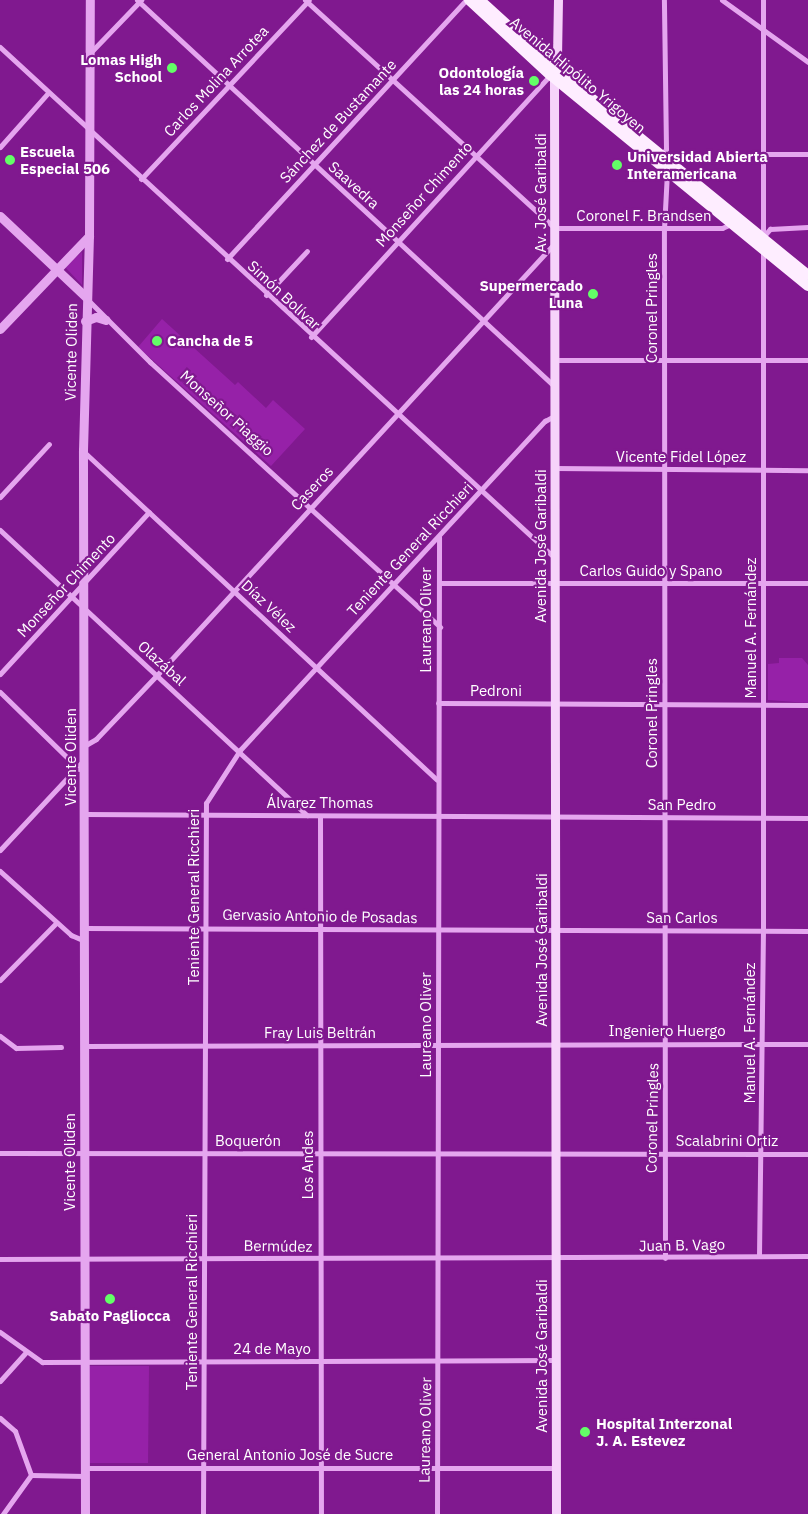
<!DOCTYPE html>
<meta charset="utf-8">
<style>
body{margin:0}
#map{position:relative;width:808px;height:1514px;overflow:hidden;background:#80198f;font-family:"IBM Plex Sans",sans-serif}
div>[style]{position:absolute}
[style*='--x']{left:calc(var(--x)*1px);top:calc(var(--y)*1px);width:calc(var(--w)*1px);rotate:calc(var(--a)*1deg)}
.green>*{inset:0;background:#9621a8}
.minor>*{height:5px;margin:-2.5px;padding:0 2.5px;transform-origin:2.5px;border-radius:2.5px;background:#e5a6ef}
.tertiary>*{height:9px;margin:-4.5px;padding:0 4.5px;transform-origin:4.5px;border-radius:4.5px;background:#e5a6ef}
.secondary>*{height:9px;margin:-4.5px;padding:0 4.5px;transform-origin:4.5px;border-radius:4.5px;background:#f6d3fa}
.primary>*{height:10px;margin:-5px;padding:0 5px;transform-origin:5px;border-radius:5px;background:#feedff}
.dots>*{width:14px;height:14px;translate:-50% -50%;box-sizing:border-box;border:2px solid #80198f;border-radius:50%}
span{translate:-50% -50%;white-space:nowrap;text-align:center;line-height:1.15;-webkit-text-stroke:4.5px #80198f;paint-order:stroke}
.poi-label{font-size:15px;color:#fff;font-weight:700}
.right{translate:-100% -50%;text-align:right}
.left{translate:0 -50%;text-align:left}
.street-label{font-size:15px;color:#fff}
</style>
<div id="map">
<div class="green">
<div style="clip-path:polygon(82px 252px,82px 285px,65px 267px)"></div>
<div style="clip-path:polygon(162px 319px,235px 385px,238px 382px,266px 408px,273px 400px,305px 429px,271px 466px,138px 347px)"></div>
<div style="clip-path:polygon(779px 658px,802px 658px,808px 665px,808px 703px,768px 700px,768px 664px,779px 663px)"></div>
<div style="clip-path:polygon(89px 1366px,149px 1366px,148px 1463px,89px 1463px)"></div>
</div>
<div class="minor">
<div style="--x:137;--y:0;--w:570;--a:42.79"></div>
<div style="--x:305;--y:0;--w:338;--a:42.4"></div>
<div style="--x:555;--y:228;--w:167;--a:0"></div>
<div style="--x:722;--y:228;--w:10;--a:-24"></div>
<div style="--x:722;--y:0;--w:106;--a:35.8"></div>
<div style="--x:763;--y:0;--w:238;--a:90"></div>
<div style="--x:0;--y:47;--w:754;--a:42.64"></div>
<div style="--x:90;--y:53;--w:74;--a:-46.1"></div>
<div style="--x:0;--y:147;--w:72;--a:-48.4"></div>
<div style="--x:763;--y:154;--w:45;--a:0"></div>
<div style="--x:662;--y:155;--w:7;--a:-56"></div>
<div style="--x:666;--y:149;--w:149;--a:-90.8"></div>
<div style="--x:141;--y:179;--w:245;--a:-46.8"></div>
<div style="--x:763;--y:237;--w:11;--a:-49"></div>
<div style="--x:770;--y:229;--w:38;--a:-3"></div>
<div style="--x:227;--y:259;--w:352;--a:-47.3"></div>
<div style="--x:266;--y:295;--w:60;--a:-47"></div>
<div style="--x:88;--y:300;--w:88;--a:45"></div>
<div style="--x:150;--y:362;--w:393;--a:42.4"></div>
<div style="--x:311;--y:337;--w:355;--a:-47.6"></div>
<div style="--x:555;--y:360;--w:253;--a:0"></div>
<div style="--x:83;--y:451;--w:483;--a:42.9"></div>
<div style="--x:554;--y:468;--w:254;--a:0.5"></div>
<div style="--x:0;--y:497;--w:72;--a:-47.2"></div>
<div style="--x:0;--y:530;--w:419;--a:42.9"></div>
<div style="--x:439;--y:583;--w:369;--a:0"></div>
<div style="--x:0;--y:674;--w:220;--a:-47.4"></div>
<div style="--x:0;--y:692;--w:110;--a:44.3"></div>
<div style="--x:438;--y:703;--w:370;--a:0.3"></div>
<div style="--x:84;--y:746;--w:14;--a:-30"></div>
<div style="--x:96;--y:739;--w:88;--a:-46.4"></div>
<div style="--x:157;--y:675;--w:585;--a:-47.36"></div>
<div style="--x:85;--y:814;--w:723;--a:0.32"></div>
<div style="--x:320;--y:816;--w:698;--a:89.92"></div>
<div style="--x:0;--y:850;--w:123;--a:-47"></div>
<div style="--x:0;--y:871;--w:96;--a:42"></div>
<div style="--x:71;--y:935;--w:13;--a:23"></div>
<div style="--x:84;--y:928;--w:724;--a:0.24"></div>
<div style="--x:0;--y:980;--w:80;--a:-45.5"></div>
<div style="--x:0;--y:1036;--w:20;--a:37"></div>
<div style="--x:16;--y:1048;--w:45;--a:-1.3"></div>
<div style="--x:84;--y:1046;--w:724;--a:-0.16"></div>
<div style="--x:0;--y:1153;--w:808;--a:0.07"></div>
<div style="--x:759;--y:1256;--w:325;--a:-89.3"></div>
<div style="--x:763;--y:931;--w:682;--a:-90"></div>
<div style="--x:665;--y:1258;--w:1029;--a:-90.06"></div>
<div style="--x:664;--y:229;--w:58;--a:-87"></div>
<div style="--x:0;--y:1259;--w:808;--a:-0.21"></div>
<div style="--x:0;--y:1332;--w:52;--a:35.5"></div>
<div style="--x:42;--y:1362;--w:513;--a:-0.22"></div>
<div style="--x:0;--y:1381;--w:39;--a:-48"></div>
<div style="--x:0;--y:1418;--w:20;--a:41"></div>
<div style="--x:15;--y:1431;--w:47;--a:70"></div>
<div style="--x:85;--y:1468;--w:471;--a:0"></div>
<div style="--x:31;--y:1475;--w:54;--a:1.1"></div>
<div style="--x:3;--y:1514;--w:48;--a:-54.3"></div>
<div style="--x:203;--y:1514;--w:711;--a:-89.76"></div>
<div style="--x:206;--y:803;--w:63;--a:-57.3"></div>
<div style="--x:240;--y:750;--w:449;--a:-47.2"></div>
<div style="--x:545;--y:421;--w:10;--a:-29"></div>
<div style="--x:437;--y:1514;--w:977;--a:-89.88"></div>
</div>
<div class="tertiary">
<div style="--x:0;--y:216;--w:118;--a:43.3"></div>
<div style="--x:85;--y:321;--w:12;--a:-20"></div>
<div style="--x:96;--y:317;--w:10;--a:17"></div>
<div style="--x:0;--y:329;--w:129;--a:-46.3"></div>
<div style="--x:85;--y:1514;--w:1064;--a:-90.11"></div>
<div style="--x:83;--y:450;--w:214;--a:-88.4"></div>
<div style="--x:89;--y:236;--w:236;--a:-89.8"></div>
</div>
<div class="secondary">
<div style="--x:556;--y:1514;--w:1436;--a:-90.08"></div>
<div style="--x:554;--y:78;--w:21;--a:-82"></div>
<div style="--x:557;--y:57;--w:57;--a:-89"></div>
</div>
<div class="primary">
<div style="--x:469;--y:0;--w:110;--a:42.8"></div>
<div style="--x:550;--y:75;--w:333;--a:39.3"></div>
<div style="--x:480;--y:0;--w:101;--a:42.2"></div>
<div style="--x:555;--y:68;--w:327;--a:39.3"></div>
</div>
<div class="dots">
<div style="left:172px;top:68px;background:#63ff67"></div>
<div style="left:534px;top:81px;background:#63ff67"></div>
<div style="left:10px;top:160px;background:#63ff67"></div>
<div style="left:617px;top:165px;background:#63ff67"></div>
<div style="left:593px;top:294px;background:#63ff67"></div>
<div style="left:157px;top:341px;background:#63ff67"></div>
<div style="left:110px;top:1299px;background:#63ff67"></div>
<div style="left:585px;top:1432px;background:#63ff67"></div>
</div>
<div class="poi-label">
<span class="right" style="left:162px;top:68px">Lomas High<br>School</span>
<span class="right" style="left:524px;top:81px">Odontología<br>las 24 horas</span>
<span class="left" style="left:20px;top:160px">Escuela<br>Especial 506</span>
<span class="left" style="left:627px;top:165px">Universidad Abierta<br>Interamericana</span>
<span class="right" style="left:583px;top:294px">Supermercado<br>Luna</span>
<span class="left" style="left:167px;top:341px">Cancha de 5</span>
<span style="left:110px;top:1316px">Sabato Pagliocca</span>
<span class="left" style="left:596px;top:1432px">Hospital Interzonal<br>J. A. Estevez</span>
</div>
<div class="street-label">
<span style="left:578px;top:75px;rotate:40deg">Avenida Hipólito Yrigoyen</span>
<span style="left:216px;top:81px;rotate:-47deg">Carlos Molina Arrotea</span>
<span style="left:338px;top:121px;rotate:-47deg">Sánchez de Bustamante</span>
<span style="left:354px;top:185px;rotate:42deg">Saavedra</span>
<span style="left:541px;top:193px;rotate:-90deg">Av. José Garibaldi</span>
<span style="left:424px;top:194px;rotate:-48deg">Monseñor Chimento</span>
<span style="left:644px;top:216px">Coronel F. Brandsen</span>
<span style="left:284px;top:295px;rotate:43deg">Simón Bolívar</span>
<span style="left:652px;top:308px;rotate:-90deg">Coronel Pringles</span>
<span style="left:71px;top:352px;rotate:-89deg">Vicente Oliden</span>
<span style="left:227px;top:413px;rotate:42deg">Monseñor Piaggio</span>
<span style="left:681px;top:457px">Vicente Fidel López</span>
<span style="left:312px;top:488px;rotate:-47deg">Caseros</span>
<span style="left:541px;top:546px;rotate:-90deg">Avenida José Garibaldi</span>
<span style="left:410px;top:549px;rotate:-47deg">Teniente General Ricchieri</span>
<span style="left:651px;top:571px">Carlos Guido y Spano</span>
<span style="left:66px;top:585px;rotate:-47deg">Monseñor Chimento</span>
<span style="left:269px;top:606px;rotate:43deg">Díaz Vélez</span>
<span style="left:426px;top:620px;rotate:-90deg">Laureano Oliver</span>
<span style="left:751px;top:628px;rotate:-90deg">Manuel A. Fernández</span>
<span style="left:162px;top:663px;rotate:42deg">Olazábal</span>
<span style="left:496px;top:691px">Pedroni</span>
<span style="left:652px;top:713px;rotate:-90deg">Coronel Pringles</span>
<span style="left:71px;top:757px;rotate:-90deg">Vicente Oliden</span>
<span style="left:320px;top:803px">Álvarez Thomas</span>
<span style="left:682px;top:805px">San Pedro</span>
<span style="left:194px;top:897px;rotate:-90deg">Teniente General Ricchieri</span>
<span style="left:320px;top:916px;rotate:1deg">Gervasio Antonio de Posadas</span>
<span style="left:682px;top:918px">San Carlos</span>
<span style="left:542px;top:950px;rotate:-90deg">Avenida José Garibaldi</span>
<span style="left:426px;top:1025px;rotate:-90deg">Laureano Oliver</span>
<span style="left:667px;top:1031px">Ingeniero Huergo</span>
<span style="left:320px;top:1033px">Fray Luis Beltrán</span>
<span style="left:750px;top:1033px;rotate:-90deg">Manuel A. Fernández</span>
<span style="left:652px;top:1118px;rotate:-89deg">Coronel Pringles</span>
<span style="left:248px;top:1141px">Boquerón</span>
<span style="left:727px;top:1141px">Scalabrini Ortiz</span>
<span style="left:70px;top:1162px;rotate:-90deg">Vicente Oliden</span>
<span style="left:308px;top:1165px;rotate:-90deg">Los Andes</span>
<span style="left:682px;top:1245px;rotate:-1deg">Juan B. Vago</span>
<span style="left:278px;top:1246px;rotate:1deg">Bermúdez</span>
<span style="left:192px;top:1302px;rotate:-90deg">Teniente General Ricchieri</span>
<span style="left:272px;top:1349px">24 de Mayo</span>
<span style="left:542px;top:1356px;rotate:-90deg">Avenida José Garibaldi</span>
<span style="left:425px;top:1430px;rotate:-89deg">Laureano Oliver</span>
<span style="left:290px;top:1455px">General Antonio José de Sucre</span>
</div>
</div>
